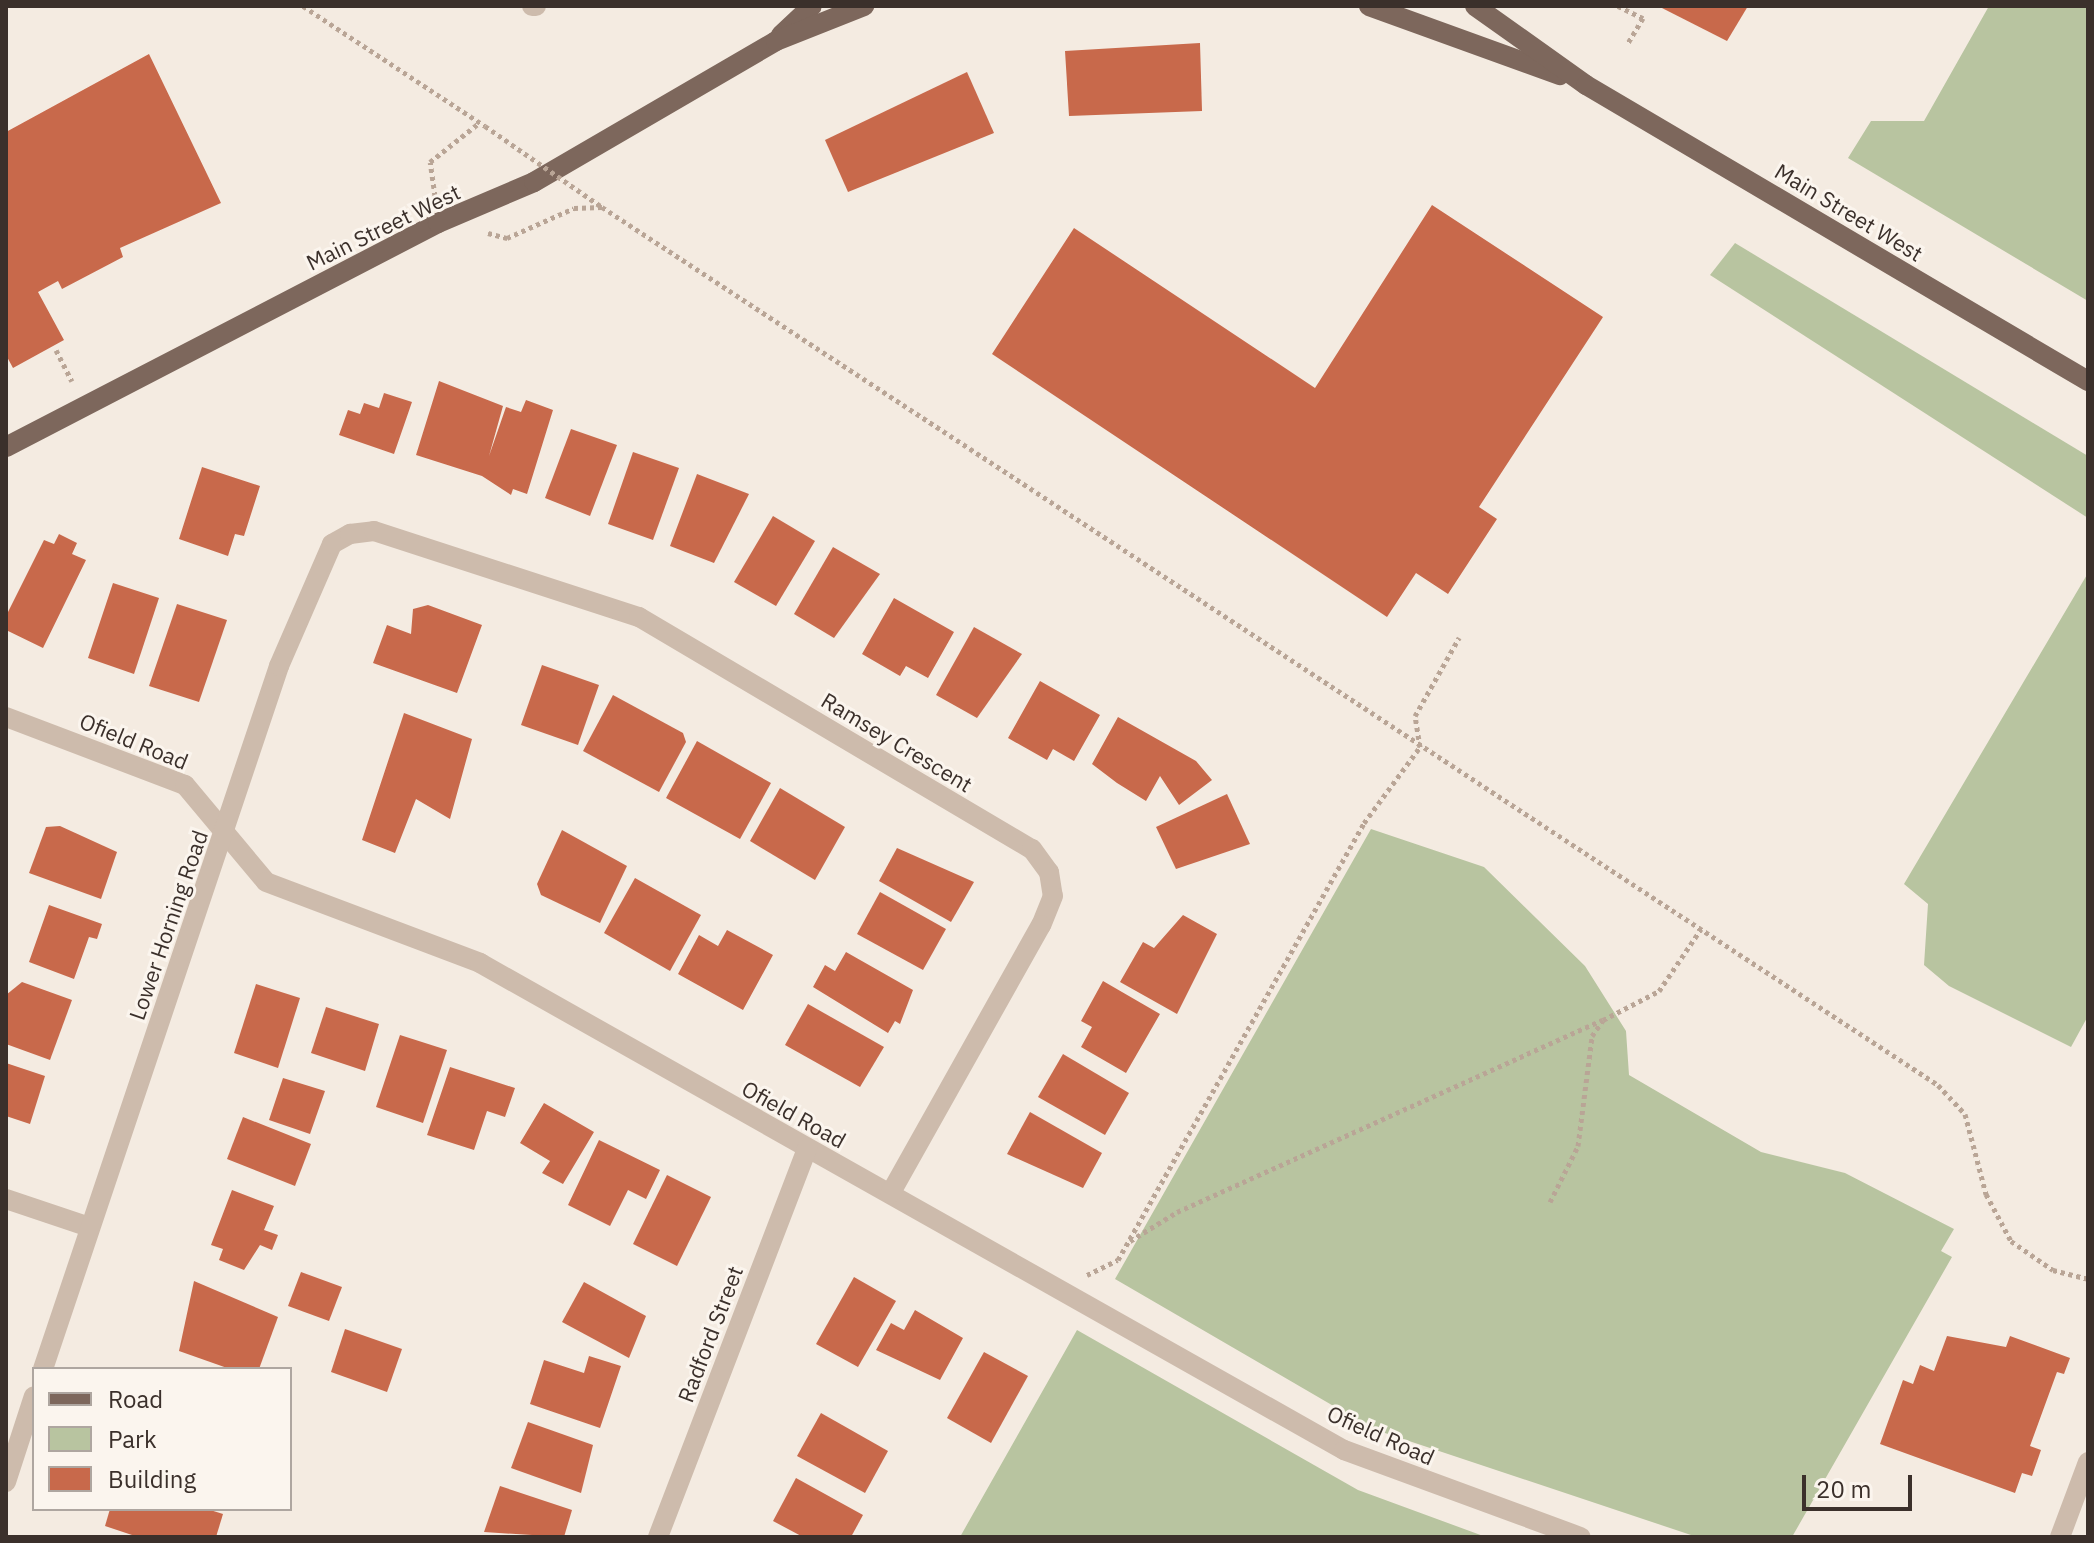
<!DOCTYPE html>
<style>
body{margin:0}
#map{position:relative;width:2094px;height:1543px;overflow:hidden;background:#f4ebe1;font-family:"IBM Plex Sans",sans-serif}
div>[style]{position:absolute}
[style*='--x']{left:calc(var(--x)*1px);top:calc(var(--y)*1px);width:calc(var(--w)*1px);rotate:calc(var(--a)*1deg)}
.green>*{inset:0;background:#b8c4a0}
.building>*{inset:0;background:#c8694b}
.path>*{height:5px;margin-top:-2.5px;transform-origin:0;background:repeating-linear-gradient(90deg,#b9a596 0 4px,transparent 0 8px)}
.minor>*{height:20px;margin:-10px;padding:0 10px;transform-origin:10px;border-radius:10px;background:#cdbbac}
.major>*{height:20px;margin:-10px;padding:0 10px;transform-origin:10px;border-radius:10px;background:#7d675c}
.path-bridge>*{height:5px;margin-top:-2.5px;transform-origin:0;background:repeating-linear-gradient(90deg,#b9a596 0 4px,transparent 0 8px)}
span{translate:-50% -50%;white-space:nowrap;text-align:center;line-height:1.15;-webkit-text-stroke:6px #fbf5ee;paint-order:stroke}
.street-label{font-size:22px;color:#3b302b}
.frame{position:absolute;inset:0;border:8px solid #3b302b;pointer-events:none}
.legend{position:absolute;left:32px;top:1367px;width:260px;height:144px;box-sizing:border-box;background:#fbf5ee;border:2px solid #aea6a0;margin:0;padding:10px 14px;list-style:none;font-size:24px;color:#3b302b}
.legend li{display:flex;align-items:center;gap:16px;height:40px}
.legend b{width:40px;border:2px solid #aea6a0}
.scale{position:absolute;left:1802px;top:1475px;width:110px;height:36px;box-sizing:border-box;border:4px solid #3b302b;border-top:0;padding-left:10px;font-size:24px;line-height:28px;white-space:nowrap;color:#3b302b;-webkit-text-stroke:6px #fbf5ee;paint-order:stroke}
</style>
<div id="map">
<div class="green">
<div style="clip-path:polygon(1989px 6px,2088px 6px,2088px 301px,1848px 158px,1871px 121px,1924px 121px)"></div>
<div style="clip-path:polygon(1735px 243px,2088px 456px,2088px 518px,1710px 275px)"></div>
<div style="clip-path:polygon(2088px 573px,2088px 1016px,2071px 1047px,1949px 986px,1924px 965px,1928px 904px,1904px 884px)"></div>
<div style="clip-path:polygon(1371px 829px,1484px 867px,1585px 966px,1626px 1031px,1629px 1075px,1761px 1152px,1845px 1173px,1954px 1229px,1941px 1251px,1952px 1257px,1792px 1537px,1697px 1537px,1373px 1429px,1115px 1279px)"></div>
<div style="clip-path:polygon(1077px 1330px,1358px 1490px,1486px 1537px,960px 1537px)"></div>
</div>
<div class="building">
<div style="clip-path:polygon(1658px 6px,1748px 6px,1727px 41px)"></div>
<div style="clip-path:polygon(1200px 43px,1202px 111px,1069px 116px,1065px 51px)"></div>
<div style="clip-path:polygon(149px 54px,221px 203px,120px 248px,123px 257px,62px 289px,58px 281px,38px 292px,64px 340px,13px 368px,6px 355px,6px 132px)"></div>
<div style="clip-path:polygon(967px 72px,994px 133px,848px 192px,825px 140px)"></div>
<div style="clip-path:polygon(1432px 205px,1603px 317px,1479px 507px,1497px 519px,1448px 594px,1416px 573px,1387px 617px,992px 354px,1074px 228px,1315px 388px)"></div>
<div style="clip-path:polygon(439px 381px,503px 406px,489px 456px,506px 407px,521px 412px,526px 400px,553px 410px,527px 494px,513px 489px,511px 495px,482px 476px,416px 455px)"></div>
<div style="clip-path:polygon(384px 393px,412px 402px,394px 454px,339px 435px,348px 410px,360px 414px,364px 403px,379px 408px)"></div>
<div style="clip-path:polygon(571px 429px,617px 445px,590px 516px,545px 498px)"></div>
<div style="clip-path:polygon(633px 452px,679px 468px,653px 540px,608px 524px)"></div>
<div style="clip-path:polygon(202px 467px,260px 486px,244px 536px,235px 534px,228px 556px,179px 539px)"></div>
<div style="clip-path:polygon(697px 474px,749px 494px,714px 563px,670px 546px)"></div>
<div style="clip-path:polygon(773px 516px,815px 541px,776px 606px,734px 582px)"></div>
<div style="clip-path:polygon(59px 534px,77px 543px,72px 554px,86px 560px,43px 648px,6px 630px,6px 616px,44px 540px,54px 544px)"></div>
<div style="clip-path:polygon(833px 547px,880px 574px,834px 638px,794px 614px)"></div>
<div style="clip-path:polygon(113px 583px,159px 598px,134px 674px,88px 658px)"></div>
<div style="clip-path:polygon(894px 598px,954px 632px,928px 678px,906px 666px,900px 676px,862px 654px)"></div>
<div style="clip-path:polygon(177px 604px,227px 620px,199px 702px,149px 686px)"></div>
<div style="clip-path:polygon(428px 605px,482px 625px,457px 693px,373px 663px,387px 625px,411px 634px,413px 609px)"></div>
<div style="clip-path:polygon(974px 627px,1022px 654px,977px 718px,936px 695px)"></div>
<div style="clip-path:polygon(542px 665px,599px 685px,578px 745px,521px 725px)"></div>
<div style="clip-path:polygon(1040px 681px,1100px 715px,1074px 761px,1053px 749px,1047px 760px,1008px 738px)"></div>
<div style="clip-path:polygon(613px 695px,683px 733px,686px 742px,659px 792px,583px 751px)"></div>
<div style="clip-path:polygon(404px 713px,472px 739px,450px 819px,416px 799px,395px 853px,362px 840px)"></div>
<div style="clip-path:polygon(1118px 717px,1196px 761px,1212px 780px,1179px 805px,1160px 776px,1146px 801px,1117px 783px,1092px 764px)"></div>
<div style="clip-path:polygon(697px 741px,771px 783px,740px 839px,666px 798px)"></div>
<div style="clip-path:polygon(780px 788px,845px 827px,815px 880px,750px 841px)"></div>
<div style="clip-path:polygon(1227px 794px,1250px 844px,1176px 869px,1156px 827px)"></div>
<div style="clip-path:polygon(60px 826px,117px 852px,101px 899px,29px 873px,46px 827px)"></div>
<div style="clip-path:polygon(562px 830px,627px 866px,600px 923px,541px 895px,537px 884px)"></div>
<div style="clip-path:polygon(897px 848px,974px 882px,951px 922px,879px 881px)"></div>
<div style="clip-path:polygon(635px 878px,701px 915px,670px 971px,604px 933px)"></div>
<div style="clip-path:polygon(880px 892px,946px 929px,923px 970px,857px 934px)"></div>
<div style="clip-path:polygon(49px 905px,102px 924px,97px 939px,89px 937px,74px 979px,29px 962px)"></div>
<div style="clip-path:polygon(1183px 915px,1217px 934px,1177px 1014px,1120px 982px,1143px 942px,1154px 948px)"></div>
<div style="clip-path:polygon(727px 930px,773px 955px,743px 1010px,678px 974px,699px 935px,718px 946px)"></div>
<div style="clip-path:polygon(846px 952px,913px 990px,900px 1024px,895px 1021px,888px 1033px,813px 987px,825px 965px,835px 971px)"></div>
<div style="clip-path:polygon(1103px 981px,1160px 1014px,1126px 1073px,1081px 1047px,1092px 1027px,1081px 1021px)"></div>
<div style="clip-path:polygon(22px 982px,72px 1000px,50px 1060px,6px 1044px,6px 995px)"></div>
<div style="clip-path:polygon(256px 984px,300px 998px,278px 1068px,234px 1053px)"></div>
<div style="clip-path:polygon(808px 1004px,884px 1047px,860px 1087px,785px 1045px)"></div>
<div style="clip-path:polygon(326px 1007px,379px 1024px,365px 1071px,311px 1053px)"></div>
<div style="clip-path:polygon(400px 1035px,447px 1050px,423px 1123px,376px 1107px)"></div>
<div style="clip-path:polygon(1063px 1054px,1129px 1093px,1105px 1135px,1038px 1097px)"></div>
<div style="clip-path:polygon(6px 1063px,45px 1076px,30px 1124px,6px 1116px)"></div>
<div style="clip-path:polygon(450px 1067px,515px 1088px,505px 1117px,487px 1111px,474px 1150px,427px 1135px)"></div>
<div style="clip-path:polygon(283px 1078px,325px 1091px,310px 1134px,269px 1120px)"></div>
<div style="clip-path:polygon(544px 1103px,594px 1132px,563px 1184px,542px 1173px,550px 1161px,520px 1143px)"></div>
<div style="clip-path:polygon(1030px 1112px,1102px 1153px,1083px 1188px,1007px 1154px)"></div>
<div style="clip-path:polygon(243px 1117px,311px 1144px,295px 1186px,227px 1159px)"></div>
<div style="clip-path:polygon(599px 1140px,660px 1170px,646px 1199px,628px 1190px,610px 1226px,568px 1205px)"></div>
<div style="clip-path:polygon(667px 1175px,711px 1197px,677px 1266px,633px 1244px)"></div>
<div style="clip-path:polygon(232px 1190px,274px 1206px,264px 1230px,278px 1235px,272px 1250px,260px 1245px,244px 1270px,219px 1260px,223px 1249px,211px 1245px)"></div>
<div style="clip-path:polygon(301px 1272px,342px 1287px,329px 1321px,288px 1306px)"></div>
<div style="clip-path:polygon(854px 1277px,896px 1301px,858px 1367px,816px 1344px)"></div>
<div style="clip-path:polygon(194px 1281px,278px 1317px,259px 1369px,230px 1369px,179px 1351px)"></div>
<div style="clip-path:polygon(584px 1282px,646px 1316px,629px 1358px,562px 1322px)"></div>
<div style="clip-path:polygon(915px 1310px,963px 1338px,940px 1380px,876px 1350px,891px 1323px,904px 1330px)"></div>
<div style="clip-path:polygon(345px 1329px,402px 1349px,387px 1392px,331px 1372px)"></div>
<div style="clip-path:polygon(1947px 1336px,2006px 1347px,2010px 1336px,2070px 1358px,2064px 1374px,2057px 1372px,2030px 1446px,2041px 1450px,2032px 1476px,2022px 1473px,2015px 1493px,1880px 1444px,1903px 1380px,1913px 1384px,1920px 1365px,1934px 1371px)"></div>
<div style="clip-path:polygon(984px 1352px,1028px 1376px,991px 1443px,947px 1418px)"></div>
<div style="clip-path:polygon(589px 1356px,621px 1366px,600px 1428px,530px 1404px,544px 1360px,584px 1373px)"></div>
<div style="clip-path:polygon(821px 1413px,888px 1451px,865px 1493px,797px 1456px)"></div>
<div style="clip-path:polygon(528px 1422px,593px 1445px,581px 1493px,511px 1468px)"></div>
<div style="clip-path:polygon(796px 1478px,863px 1515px,851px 1537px,803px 1537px,773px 1521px)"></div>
<div style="clip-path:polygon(500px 1486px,572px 1510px,564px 1537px,484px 1532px)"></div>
<div style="clip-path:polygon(110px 1509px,207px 1509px,223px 1514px,216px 1537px,138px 1537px,105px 1526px)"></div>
</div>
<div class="path">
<div style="--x:303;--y:6;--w:218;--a:33.4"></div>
<div style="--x:1618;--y:6;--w:28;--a:26"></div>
<div style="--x:1643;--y:18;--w:31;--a:121"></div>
<div style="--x:435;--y:196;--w:34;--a:-98"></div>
<div style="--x:430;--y:162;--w:63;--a:-38.5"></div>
<div style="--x:488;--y:233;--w:20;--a:15"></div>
<div style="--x:507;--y:238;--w:73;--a:-24.1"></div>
<div style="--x:574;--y:208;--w:28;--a:-2"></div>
<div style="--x:602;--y:207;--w:1599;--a:33.31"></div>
<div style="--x:1938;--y:1085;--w:40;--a:47"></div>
<div style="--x:1965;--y:1114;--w:83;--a:75.3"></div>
<div style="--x:1986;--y:1194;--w:53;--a:62"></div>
<div style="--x:2011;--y:1241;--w:51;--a:34.6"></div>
<div style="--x:2053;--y:1270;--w:36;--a:14"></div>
<div style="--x:56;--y:350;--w:35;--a:63"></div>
<div style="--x:1550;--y:1202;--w:63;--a:-63.4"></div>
<div style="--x:1578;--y:1146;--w:111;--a:-82.7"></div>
<div style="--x:1592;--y:1036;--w:19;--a:-55"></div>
<div style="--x:1603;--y:1020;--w:63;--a:-27.4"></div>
<div style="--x:1659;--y:991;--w:75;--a:-55.9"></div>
<div style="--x:1130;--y:1241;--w:55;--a:-31.7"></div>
<div style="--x:1177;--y:1212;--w:467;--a:-24.3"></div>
<div style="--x:1087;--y:1275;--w:34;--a:-26"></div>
<div style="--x:1118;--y:1260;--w:501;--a:-60.62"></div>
<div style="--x:1364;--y:823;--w:94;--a:-53.6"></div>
<div style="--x:1420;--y:747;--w:31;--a:-99"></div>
<div style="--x:1415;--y:716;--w:90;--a:-60.6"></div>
</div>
<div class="minor">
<div style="--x:532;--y:6;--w:4;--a:0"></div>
<div style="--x:6;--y:717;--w:191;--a:20.8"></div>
<div style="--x:185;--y:785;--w:126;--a:50.1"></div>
<div style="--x:266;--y:882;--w:229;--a:20.7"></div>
<div style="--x:480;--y:963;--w:992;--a:29.41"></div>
<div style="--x:1344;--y:1450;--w:252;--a:20.2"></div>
<div style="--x:6;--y:1199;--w:88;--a:18.6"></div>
<div style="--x:43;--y:1369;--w:742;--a:-71.44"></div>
<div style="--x:279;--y:666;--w:133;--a:-66.5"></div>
<div style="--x:332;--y:544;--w:21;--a:-29"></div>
<div style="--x:350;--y:534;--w:24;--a:-7"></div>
<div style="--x:374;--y:531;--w:279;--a:18"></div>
<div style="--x:639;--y:617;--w:456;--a:30.6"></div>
<div style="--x:1032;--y:849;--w:29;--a:54"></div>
<div style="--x:1049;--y:872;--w:24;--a:81"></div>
<div style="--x:1053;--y:896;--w:31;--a:112"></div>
<div style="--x:1041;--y:925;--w:308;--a:119.3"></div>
<div style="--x:6;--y:1482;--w:90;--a:-72"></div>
<div style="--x:658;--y:1537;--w:416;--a:-69"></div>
<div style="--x:2060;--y:1537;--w:80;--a:-69.5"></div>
</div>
<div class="major">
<div style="--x:1369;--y:6;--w:203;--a:19.9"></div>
<div style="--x:1475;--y:6;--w:136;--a:35.4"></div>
<div style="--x:1586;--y:85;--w:583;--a:30.53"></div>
<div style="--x:781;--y:35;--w:42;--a:-43.1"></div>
<div style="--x:6;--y:447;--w:487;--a:-27.4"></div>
<div style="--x:438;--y:223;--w:104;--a:-23.1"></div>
<div style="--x:534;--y:182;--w:280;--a:-30.2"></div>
<div style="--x:776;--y:41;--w:95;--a:-21.7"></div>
</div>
<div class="path-bridge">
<div style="--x:485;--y:126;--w:142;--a:34.7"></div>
</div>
<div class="street-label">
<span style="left:1849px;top:212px;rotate:31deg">Main Street West</span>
<span style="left:383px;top:227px;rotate:-26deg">Main Street West</span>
<span style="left:134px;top:741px;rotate:22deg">Ofield Road</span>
<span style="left:897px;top:742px;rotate:31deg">Ramsey Crescent</span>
<span style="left:168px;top:925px;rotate:-71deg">Lower Horning Road</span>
<span style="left:794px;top:1114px;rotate:29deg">Ofield Road</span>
<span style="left:710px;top:1334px;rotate:-69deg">Radford Street</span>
<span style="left:1381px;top:1435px;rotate:24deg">Ofield Road</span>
</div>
<div class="frame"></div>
<ul class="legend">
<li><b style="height:10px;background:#7d675c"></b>Road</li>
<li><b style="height:22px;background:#b8c4a0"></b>Park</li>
<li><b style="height:22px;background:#c8694b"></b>Building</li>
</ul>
<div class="scale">20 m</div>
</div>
